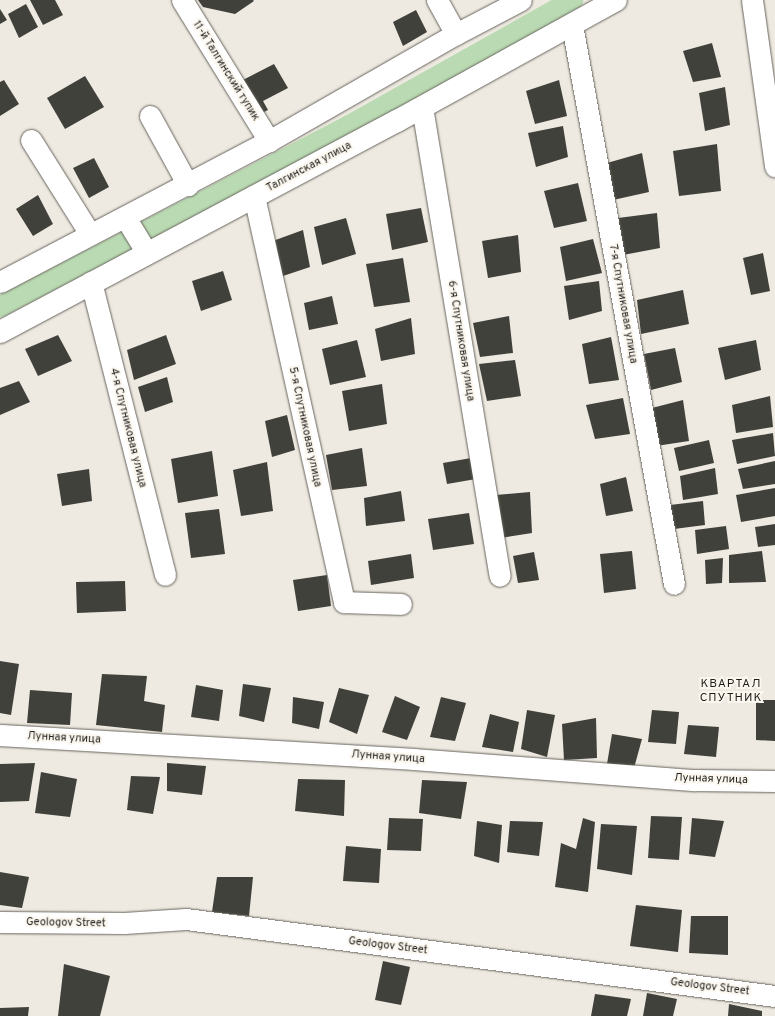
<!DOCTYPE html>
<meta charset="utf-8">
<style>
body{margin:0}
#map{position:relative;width:775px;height:1016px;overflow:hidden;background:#eeeae2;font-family:Overpass,sans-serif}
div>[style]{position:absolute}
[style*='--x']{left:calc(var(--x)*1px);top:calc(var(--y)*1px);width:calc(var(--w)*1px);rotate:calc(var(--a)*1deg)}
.canal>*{height:21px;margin:-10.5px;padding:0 10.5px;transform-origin:10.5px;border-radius:10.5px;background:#b9dab2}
.building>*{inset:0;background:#40413a}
.roads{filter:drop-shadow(0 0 1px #68645d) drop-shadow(0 0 1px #68645d)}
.minor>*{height:21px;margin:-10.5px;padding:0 10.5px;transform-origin:10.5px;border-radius:10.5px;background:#fff}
.tertiary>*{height:22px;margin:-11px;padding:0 11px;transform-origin:11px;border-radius:11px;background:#fff}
span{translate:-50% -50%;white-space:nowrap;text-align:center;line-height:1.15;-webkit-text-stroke:4px #fbf7ef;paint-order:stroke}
.street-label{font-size:11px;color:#1e1d1a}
.neighbourhood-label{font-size:12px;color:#1e1d1a;letter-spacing:1px}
</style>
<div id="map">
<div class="canal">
<div style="--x:0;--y:306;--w:393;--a:-27.4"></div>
<div style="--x:349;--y:125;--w:256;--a:-29.3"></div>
</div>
<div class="building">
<div style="clip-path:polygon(30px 0,55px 0,63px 15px,43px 25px)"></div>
<div style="clip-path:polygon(198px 0,253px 0,254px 1px,235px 14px,203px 7px)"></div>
<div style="clip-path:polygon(26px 4px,38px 27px,19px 38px,8px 14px)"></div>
<div style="clip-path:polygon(0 9px,7px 20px,0 24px)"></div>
<div style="clip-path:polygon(416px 10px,427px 32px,403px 46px,393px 22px)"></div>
<div style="clip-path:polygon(712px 43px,721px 77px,693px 82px,683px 51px)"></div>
<div style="clip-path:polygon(274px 64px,288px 88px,263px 101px,268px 110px,256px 116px,237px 83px)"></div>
<div style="clip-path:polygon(85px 76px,104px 107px,65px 129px,47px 98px)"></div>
<div style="clip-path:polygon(4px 80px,19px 104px,0 116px,0 82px)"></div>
<div style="clip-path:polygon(559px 80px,567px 116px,535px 124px,526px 91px)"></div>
<div style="clip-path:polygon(725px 87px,730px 125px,705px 131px,699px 93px)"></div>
<div style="clip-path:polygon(563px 126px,568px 157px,536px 167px,528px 133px)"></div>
<div style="clip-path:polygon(717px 144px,721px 191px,679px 196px,673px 151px)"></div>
<div style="clip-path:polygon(642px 153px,649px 192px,613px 200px,607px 163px)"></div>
<div style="clip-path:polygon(94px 158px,109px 187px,89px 198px,73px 168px)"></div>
<div style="clip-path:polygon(578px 183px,587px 221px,554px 228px,544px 191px)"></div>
<div style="clip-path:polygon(38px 195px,53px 224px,33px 236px,16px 209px)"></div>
<div style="clip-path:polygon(421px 208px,428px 242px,392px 250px,386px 214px)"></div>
<div style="clip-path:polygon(657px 213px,660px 248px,623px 255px,618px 218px)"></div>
<div style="clip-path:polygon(346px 218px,356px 254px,322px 265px,314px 227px)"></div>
<div style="clip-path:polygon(303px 230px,310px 267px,280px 277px,270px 242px)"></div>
<div style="clip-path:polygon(518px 235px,521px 272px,488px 278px,482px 241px)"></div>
<div style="clip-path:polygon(593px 239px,602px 273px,566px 281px,560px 247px)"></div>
<div style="clip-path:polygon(763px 253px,770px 291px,751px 295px,743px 258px)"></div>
<div style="clip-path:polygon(403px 258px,410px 302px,374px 307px,366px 264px)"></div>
<div style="clip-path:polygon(223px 271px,232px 300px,201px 311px,192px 281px)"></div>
<div style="clip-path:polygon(599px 281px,602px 311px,569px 320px,564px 286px)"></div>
<div style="clip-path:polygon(683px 290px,689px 324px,641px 334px,637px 300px)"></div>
<div style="clip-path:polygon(332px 296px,338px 324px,309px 330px,304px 303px)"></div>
<div style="clip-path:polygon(509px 316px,513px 353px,480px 357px,473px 323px)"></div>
<div style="clip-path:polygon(411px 318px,415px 354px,381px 361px,375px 329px)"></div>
<div style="clip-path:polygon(58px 335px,72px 361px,38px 376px,25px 349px)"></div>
<div style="clip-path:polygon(166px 335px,176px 364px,134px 380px,127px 350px)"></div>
<div style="clip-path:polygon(611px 337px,619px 380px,589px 384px,582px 344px)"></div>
<div style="clip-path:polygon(357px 340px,366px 377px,330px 385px,322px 349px)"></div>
<div style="clip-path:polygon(756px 340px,761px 370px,725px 380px,718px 348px)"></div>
<div style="clip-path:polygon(675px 348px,682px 382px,651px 390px,644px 354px)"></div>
<div style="clip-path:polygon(515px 360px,521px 396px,487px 401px,479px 364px)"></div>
<div style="clip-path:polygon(167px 377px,173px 402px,145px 412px,138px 387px)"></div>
<div style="clip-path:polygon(19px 381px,30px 402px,0 415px,0 388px)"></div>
<div style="clip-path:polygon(382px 384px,387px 424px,349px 431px,342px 391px)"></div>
<div style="clip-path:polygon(770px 396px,773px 427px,736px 433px,732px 405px)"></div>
<div style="clip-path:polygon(623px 398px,630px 434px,595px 439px,586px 405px)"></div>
<div style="clip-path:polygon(683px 400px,689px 441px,656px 446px,648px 409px)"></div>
<div style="clip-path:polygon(287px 415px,295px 450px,272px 457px,265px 421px)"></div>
<div style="clip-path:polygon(773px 433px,775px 456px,737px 464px,732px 440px)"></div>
<div style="clip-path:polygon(709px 440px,714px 463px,679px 471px,674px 448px)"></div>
<div style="clip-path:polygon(362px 448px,367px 486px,332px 490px,326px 455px)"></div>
<div style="clip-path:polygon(212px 451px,218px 496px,178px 503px,171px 459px)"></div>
<div style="clip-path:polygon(471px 458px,476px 479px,447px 484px,443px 463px)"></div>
<div style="clip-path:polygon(775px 461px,775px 484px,743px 489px,738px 469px)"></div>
<div style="clip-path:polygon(267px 462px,273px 511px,241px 516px,233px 470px)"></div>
<div style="clip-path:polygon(715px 468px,718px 494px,683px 500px,680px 476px)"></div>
<div style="clip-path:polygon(89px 469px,92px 501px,62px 506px,57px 474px)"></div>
<div style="clip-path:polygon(626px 477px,633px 511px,606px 516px,600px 484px)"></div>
<div style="clip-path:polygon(775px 488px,775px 516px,741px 522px,736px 495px)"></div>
<div style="clip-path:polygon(401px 491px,405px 521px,366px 526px,364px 498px)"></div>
<div style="clip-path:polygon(530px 492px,532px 533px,501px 538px,496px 495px)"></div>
<div style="clip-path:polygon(703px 501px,705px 525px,674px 529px,670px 505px)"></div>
<div style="clip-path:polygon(219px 509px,225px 554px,191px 558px,185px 513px)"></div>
<div style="clip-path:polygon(469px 513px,474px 544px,433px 550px,428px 519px)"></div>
<div style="clip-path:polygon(775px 524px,775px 545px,758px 547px,755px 527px)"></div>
<div style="clip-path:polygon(726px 526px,729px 549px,697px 554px,695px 530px)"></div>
<div style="clip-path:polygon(632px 551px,636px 589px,604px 593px,600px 554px)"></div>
<div style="clip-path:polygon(762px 551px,766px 582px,729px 583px,729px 555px)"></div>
<div style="clip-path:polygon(534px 552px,539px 580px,518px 583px,513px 556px)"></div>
<div style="clip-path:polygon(411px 554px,414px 578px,371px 585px,368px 561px)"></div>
<div style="clip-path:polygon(723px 558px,722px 583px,706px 584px,705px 560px)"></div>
<div style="clip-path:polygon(327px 575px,331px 606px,298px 611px,293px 580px)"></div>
<div style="clip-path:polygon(125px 581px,126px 611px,77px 613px,76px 582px)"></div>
<div style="clip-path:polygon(0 661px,19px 664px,11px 715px,0 713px)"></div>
<div style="clip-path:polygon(102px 674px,147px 676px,144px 701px,165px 705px,162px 732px,96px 725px)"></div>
<div style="clip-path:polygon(243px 684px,271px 688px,264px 722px,239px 716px)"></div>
<div style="clip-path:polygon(196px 685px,223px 690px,219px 721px,191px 717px)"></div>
<div style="clip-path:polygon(339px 688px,369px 695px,357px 734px,329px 722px)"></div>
<div style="clip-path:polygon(30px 690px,72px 693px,70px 725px,27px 723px)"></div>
<div style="clip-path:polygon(395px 696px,420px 707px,407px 740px,382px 732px)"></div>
<div style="clip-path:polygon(293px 697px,324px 702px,319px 729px,292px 723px)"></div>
<div style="clip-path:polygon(441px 697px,466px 703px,455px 741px,430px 737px)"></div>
<div style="clip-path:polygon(756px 700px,775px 700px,775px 741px,756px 740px)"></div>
<div style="clip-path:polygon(527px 710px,555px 715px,547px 757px,521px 749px)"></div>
<div style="clip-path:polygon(652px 710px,679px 712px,676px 744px,648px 742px)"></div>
<div style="clip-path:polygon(490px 714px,519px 722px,513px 752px,482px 747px)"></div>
<div style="clip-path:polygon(596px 718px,597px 758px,564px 760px,562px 724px)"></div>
<div style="clip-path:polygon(688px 725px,719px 727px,716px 757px,684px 754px)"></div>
<div style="clip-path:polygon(612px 734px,642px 739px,634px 768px,607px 764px)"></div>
<div style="clip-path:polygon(35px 763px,29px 801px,0 802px,0 764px)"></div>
<div style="clip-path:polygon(167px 763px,206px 766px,202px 795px,167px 791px)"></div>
<div style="clip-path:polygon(41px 772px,77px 779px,70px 817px,35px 813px)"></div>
<div style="clip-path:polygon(131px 776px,160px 777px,153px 814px,127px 810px)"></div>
<div style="clip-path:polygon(298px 779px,345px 780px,344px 816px,295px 811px)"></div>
<div style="clip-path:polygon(422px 780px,467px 782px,461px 819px,419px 813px)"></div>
<div style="clip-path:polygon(651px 816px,682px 817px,679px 860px,648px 858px)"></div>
<div style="clip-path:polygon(389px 818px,423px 819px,421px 851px,387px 850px)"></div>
<div style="clip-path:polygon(583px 818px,595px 822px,588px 892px,555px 887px,561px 843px,576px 849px)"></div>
<div style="clip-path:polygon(692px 818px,724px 821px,715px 857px,689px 854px)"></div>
<div style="clip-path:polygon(477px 821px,502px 825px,499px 863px,474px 856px)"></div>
<div style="clip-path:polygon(510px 821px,543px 822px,539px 856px,507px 852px)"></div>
<div style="clip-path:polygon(601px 824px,637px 826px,632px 875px,597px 869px)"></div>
<div style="clip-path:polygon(346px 846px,381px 849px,379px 883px,343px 881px)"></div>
<div style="clip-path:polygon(0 872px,29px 877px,22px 908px,0 905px)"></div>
<div style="clip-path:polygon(217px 877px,253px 877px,249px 916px,212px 912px)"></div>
<div style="clip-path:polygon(636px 905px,682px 910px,678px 952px,630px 946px)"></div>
<div style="clip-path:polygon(691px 916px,728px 916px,728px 955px,689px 953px)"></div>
<div style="clip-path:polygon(383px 961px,410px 967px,401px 1005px,375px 1000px)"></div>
<div style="clip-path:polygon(64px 964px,110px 976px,100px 1016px,58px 1016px)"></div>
<div style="clip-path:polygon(647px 993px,677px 999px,673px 1016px,643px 1016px)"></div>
<div style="clip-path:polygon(595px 994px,631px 999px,627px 1016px,591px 1016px)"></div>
<div style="clip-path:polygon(729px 1004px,762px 1011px,762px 1016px,728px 1016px)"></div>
<div style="clip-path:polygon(29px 1007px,28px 1016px,0 1016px,0 1008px)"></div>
</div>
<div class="roads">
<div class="minor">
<div style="--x:182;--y:0;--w:166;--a:58.3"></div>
<div style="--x:437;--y:0;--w:39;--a:61"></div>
<div style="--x:752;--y:0;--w:168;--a:82.1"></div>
<div style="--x:572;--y:25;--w:568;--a:79.66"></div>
<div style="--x:422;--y:107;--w:475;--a:80.6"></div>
<div style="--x:150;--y:116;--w:79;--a:61.2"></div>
<div style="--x:31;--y:140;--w:111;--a:57.9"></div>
<div style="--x:254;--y:196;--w:416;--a:77.5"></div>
<div style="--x:344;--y:602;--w:57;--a:2"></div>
<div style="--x:125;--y:217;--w:42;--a:58.6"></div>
<div style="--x:0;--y:282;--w:304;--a:-27.7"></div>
<div style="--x:269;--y:141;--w:215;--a:-29.8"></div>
<div style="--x:456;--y:34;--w:73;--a:-27.6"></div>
<div style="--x:91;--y:282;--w:302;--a:75.8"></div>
<div style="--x:0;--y:735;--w:414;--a:3.3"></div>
<div style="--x:413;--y:759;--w:283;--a:4.3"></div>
<div style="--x:695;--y:780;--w:80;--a:0.7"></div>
<div style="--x:0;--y:922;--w:124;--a:0.5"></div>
<div style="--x:124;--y:923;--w:62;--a:-3.7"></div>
<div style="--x:186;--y:919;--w:594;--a:7.45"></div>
</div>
<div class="tertiary">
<div style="--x:0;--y:332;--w:450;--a:-28"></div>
<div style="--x:397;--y:121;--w:250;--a:-28.9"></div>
</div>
</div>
<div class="street-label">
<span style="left:226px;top:71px;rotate:58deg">11-й Талгинский тупик</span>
<span style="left:309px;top:167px;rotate:-28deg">Талгинская улица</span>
<span style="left:623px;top:304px;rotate:80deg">7-я Спутниковая улица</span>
<span style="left:461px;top:341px;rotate:81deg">6-я Спутниковая улица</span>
<span style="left:305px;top:427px;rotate:78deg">5-я Спутниковая улица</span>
<span style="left:128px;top:428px;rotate:76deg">4-я Спутниковая улица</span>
<span style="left:64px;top:738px;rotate:3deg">Лунная улица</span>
<span style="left:388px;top:757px;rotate:4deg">Лунная улица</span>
<span style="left:711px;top:779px;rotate:2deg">Лунная улица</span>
<span style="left:66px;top:923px;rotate:1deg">Geologov Street</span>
<span style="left:388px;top:946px;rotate:7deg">Geologov Street</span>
<span style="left:710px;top:987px;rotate:7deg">Geologov Street</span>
</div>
<div class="neighbourhood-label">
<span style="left:731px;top:692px">КВАРТАЛ<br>СПУТНИК</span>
</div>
</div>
